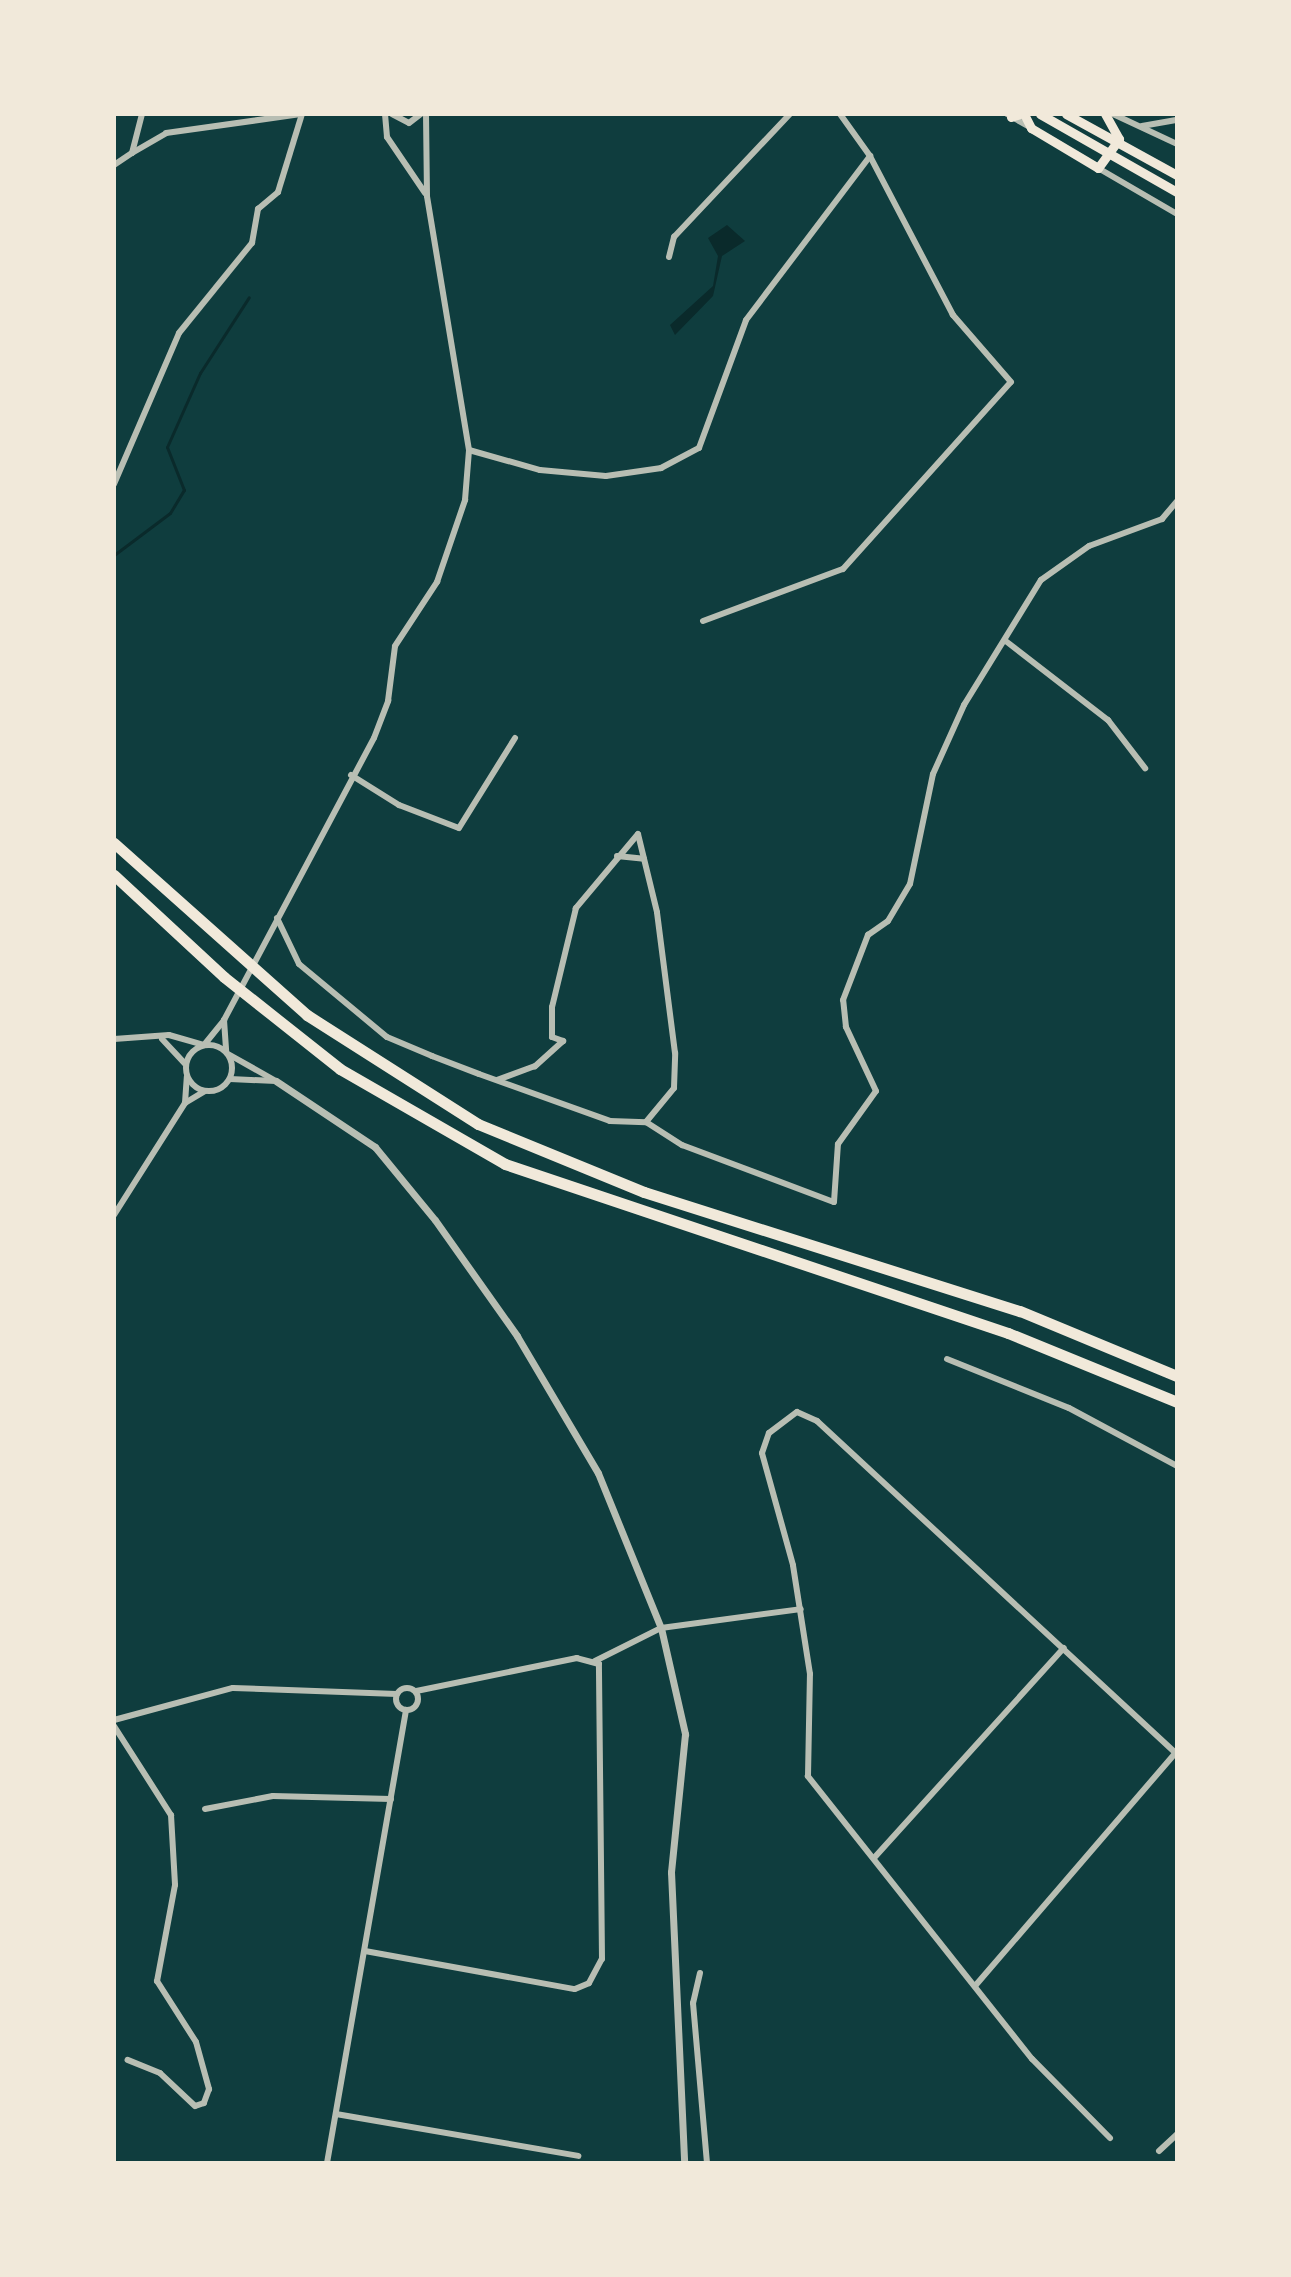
<!DOCTYPE html>
<style>
body{margin:0}
#map{position:relative;width:1291px;height:2277px;overflow:hidden;background:#0f3d3e;font-family:"Sofia Sans Condensed",sans-serif}
div>[style]{position:absolute}
[style*='--x']{left:calc(var(--x)*1px);top:calc(var(--y)*1px);width:calc(var(--w)*1px);rotate:calc(var(--a)*1deg)}
.water>*{inset:0;background:#0a2a2b}
.stream>*{height:3px;margin:-1.5px;padding:0 1.5px;transform-origin:1.5px;border-radius:1.5px;background:#0a2a2b}
.minor>*{height:6px;margin:-3px;padding:0 3px;transform-origin:3px;border-radius:3px;background:#b8beb3}
.minor>.ring{margin:-3px;padding:0;box-sizing:content-box;background:none;border:6px solid #b8beb3;border-radius:50%}
.tertiary>*{height:7px;margin:-3.5px;padding:0 3.5px;transform-origin:3.5px;border-radius:3.5px;background:#b8beb3}
.primary>*{height:9px;margin:-4.5px;padding:0 4.5px;transform-origin:4.5px;border-radius:4.5px;background:#f1e9da}
.motorway>*{height:11px;margin:-5.5px;padding:0 5.5px;transform-origin:5.5px;border-radius:5.5px;background:#f1e9da}
span{translate:-50% -50%;white-space:nowrap;text-align:center;line-height:1.15;-webkit-text-stroke:7px #f1e9da;paint-order:stroke}
.frame{position:absolute;inset:0;border:116px solid #f1e9da;pointer-events:none}
</style>
<div id="map">
<div class="water">
<div style="clip-path:polygon(727px 225px,745px 241px,722px 256px,713px 296px,675px 335px,670px 325px,713px 286px,718px 256px,708px 238px)"></div>
</div>
<div class="stream">
<div style="--x:114;--y:555;--w:70;--a:-36.9"></div>
<div style="--x:170;--y:513;--w:27;--a:-59"></div>
<div style="--x:184;--y:490;--w:46;--a:-111.6"></div>
<div style="--x:167;--y:447;--w:81;--a:-66"></div>
<div style="--x:200;--y:373;--w:90;--a:-57.2"></div>
</div>
<div class="minor">
<div style="--x:385;--y:114;--w:23;--a:85"></div>
<div style="--x:387;--y:137;--w:68;--a:55.8"></div>
<div style="--x:392;--y:114;--w:19;--a:28"></div>
<div style="--x:409;--y:123;--w:15;--a:-37"></div>
<div style="--x:1007;--y:114;--w:24;--a:30"></div>
<div style="--x:1113;--y:114;--w:71;--a:25.1"></div>
<div style="--x:1142;--y:126;--w:36;--a:-10"></div>
<div style="--x:132;--y:153;--w:39;--a:-30"></div>
<div style="--x:166;--y:133;--w:136;--a:-8"></div>
<div style="--x:114;--y:165;--w:22;--a:-34"></div>
<div style="--x:132;--y:153;--w:40;--a:-75.6"></div>
<div style="--x:1098;--y:168;--w:91;--a:30.2"></div>
<div style="--x:669;--y:257;--w:21;--a:-76"></div>
<div style="--x:674;--y:237;--w:169;--a:-46.7"></div>
<div style="--x:469;--y:450;--w:74;--a:15.7"></div>
<div style="--x:540;--y:470;--w:66;--a:5.2"></div>
<div style="--x:606;--y:476;--w:56;--a:-8.3"></div>
<div style="--x:661;--y:468;--w:43;--a:-27.8"></div>
<div style="--x:699;--y:448;--w:136;--a:-69.8"></div>
<div style="--x:746;--y:320;--w:206;--a:-52.9"></div>
<div style="--x:114;--y:484;--w:164;--a:-66.7"></div>
<div style="--x:179;--y:333;--w:116;--a:-51"></div>
<div style="--x:252;--y:243;--w:35;--a:-80"></div>
<div style="--x:258;--y:209;--w:26;--a:-40"></div>
<div style="--x:278;--y:192;--w:82;--a:-72.9"></div>
<div style="--x:703;--y:621;--w:149;--a:-20.4"></div>
<div style="--x:843;--y:569;--w:251;--a:-48.1"></div>
<div style="--x:1011;--y:382;--w:89;--a:-130.9"></div>
<div style="--x:953;--y:315;--w:179;--a:-117.6"></div>
<div style="--x:870;--y:156;--w:52;--a:-125.5"></div>
<div style="--x:1007;--y:642;--w:128;--a:37.7"></div>
<div style="--x:1108;--y:720;--w:61;--a:52.4"></div>
<div style="--x:351;--y:775;--w:57;--a:32"></div>
<div style="--x:399;--y:805;--w:64;--a:21"></div>
<div style="--x:459;--y:828;--w:106;--a:-58.1"></div>
<div style="--x:617;--y:856;--w:27;--a:6"></div>
<div style="--x:277;--y:918;--w:51;--a:64.4"></div>
<div style="--x:299;--y:964;--w:114;--a:39.7"></div>
<div style="--x:387;--y:1037;--w:49;--a:22.9"></div>
<div style="--x:432;--y:1056;--w:50;--a:21"></div>
<div style="--x:479;--y:1074;--w:139;--a:19.7"></div>
<div style="--x:610;--y:1121;--w:36;--a:2"></div>
<div style="--x:646;--y:1122;--w:44;--a:-50.5"></div>
<div style="--x:674;--y:1088;--w:35;--a:-88"></div>
<div style="--x:675;--y:1053;--w:142;--a:-97.3"></div>
<div style="--x:657;--y:912;--w:80;--a:-103.7"></div>
<div style="--x:638;--y:834;--w:97;--a:130"></div>
<div style="--x:576;--y:908;--w:102;--a:103.6"></div>
<div style="--x:552;--y:1007;--w:30;--a:90"></div>
<div style="--x:552;--y:1037;--w:12;--a:20"></div>
<div style="--x:563;--y:1041;--w:38;--a:138"></div>
<div style="--x:535;--y:1066;--w:40;--a:159.8"></div>
<div style="--x:224;--y:1020;--w:31;--a:86"></div>
<div style="--x:114;--y:1039;--w:55;--a:-4.2"></div>
<div style="--x:169;--y:1035;--w:35;--a:16"></div>
<div style="--x:162;--y:1039;--w:35;--a:47"></div>
<div class="ring" style="left:186px;top:1045px;width:40px;height:40px"></div>
<div style="--x:204;--y:1045;--w:32;--a:-51"></div>
<div style="--x:224;--y:1020;--w:319;--a:-62"></div>
<div style="--x:374;--y:738;--w:40;--a:-69"></div>
<div style="--x:388;--y:701;--w:55;--a:-82.7"></div>
<div style="--x:395;--y:646;--w:77;--a:-56.7"></div>
<div style="--x:437;--y:582;--w:87;--a:-71.1"></div>
<div style="--x:465;--y:500;--w:50;--a:-85.4"></div>
<div style="--x:469;--y:450;--w:257;--a:-99.4"></div>
<div style="--x:427;--y:196;--w:82;--a:-90.7"></div>
<div style="--x:228;--y:1054;--w:55;--a:29.4"></div>
<div style="--x:230;--y:1079;--w:46;--a:2.5"></div>
<div style="--x:185;--y:1103;--w:23;--a:-31"></div>
<div style="--x:646;--y:1122;--w:43;--a:32.6"></div>
<div style="--x:682;--y:1145;--w:162;--a:20.6"></div>
<div style="--x:834;--y:1202;--w:58;--a:-86.1"></div>
<div style="--x:838;--y:1144;--w:65;--a:-54.4"></div>
<div style="--x:876;--y:1091;--w:71;--a:-115.1"></div>
<div style="--x:846;--y:1027;--w:27;--a:-96"></div>
<div style="--x:843;--y:1000;--w:70;--a:-69"></div>
<div style="--x:868;--y:935;--w:24;--a:-35"></div>
<div style="--x:888;--y:921;--w:43;--a:-59.3"></div>
<div style="--x:910;--y:884;--w:112;--a:-78.2"></div>
<div style="--x:933;--y:774;--w:76;--a:-65.8"></div>
<div style="--x:964;--y:705;--w:147;--a:-58.4"></div>
<div style="--x:1041;--y:580;--w:59;--a:-35.3"></div>
<div style="--x:1089;--y:546;--w:78;--a:-20.3"></div>
<div style="--x:1162;--y:519;--w:23;--a:-50"></div>
<div style="--x:114;--y:1215;--w:133;--a:-57.6"></div>
<div style="--x:185;--y:1103;--w:26;--a:-86"></div>
<div style="--x:947;--y:1359;--w:131;--a:21.9"></div>
<div style="--x:1069;--y:1408;--w:123;--a:28.2"></div>
<div style="--x:595;--y:1661;--w:74;--a:-26.6"></div>
<div style="--x:661;--y:1628;--w:141;--a:-7.7"></div>
<div class="ring" style="left:396px;top:1688px;width:16px;height:16px"></div>
<div style="--x:114;--y:1720;--w:123;--a:-15.1"></div>
<div style="--x:233;--y:1688;--w:164;--a:2.1"></div>
<div style="--x:114;--y:1726;--w:106;--a:57.4"></div>
<div style="--x:171;--y:1815;--w:70;--a:86.7"></div>
<div style="--x:175;--y:1885;--w:98;--a:100.6"></div>
<div style="--x:157;--y:1981;--w:72;--a:57.4"></div>
<div style="--x:196;--y:2042;--w:49;--a:74.5"></div>
<div style="--x:209;--y:2089;--w:15;--a:110"></div>
<div style="--x:204;--y:2103;--w:9;--a:162"></div>
<div style="--x:195;--y:2106;--w:48;--a:-136.7"></div>
<div style="--x:160;--y:2073;--w:35;--a:-158"></div>
<div style="--x:205;--y:1809;--w:69;--a:-10.8"></div>
<div style="--x:273;--y:1796;--w:118;--a:1.5"></div>
<div style="--x:874;--y:1858;--w:283;--a:-47.9"></div>
<div style="--x:365;--y:1951;--w:213;--a:10.3"></div>
<div style="--x:575;--y:1989;--w:15;--a:-23"></div>
<div style="--x:589;--y:1983;--w:27;--a:-62"></div>
<div style="--x:602;--y:1959;--w:295;--a:-90.6"></div>
<div style="--x:599;--y:1664;--w:23;--a:-165"></div>
<div style="--x:577;--y:1658;--w:164;--a:168.4"></div>
<div style="--x:700;--y:1973;--w:31;--a:103"></div>
<div style="--x:693;--y:2003;--w:161;--a:85"></div>
<div style="--x:975;--y:1986;--w:310;--a:-49.3"></div>
<div style="--x:336;--y:2114;--w:246;--a:9.8"></div>
<div style="--x:1110;--y:2138;--w:111;--a:-134.6"></div>
<div style="--x:1032;--y:2059;--w:361;--a:-128.4"></div>
<div style="--x:808;--y:1776;--w:102;--a:-88.9"></div>
<div style="--x:810;--y:1674;--w:110;--a:-98.9"></div>
<div style="--x:793;--y:1565;--w:116;--a:-105.5"></div>
<div style="--x:762;--y:1453;--w:21;--a:-71"></div>
<div style="--x:769;--y:1433;--w:35;--a:-37"></div>
<div style="--x:797;--y:1412;--w:22;--a:24"></div>
<div style="--x:817;--y:1421;--w:488;--a:42.8"></div>
<div style="--x:1159;--y:2151;--w:25;--a:-43"></div>
<div style="--x:327;--y:2163;--w:460;--a:-80.1"></div>
</div>
<div class="tertiary">
<div style="--x:276;--y:1081;--w:119;--a:33.7"></div>
<div style="--x:375;--y:1147;--w:94;--a:50.6"></div>
<div style="--x:435;--y:1220;--w:142;--a:54.7"></div>
<div style="--x:517;--y:1336;--w:159;--a:59.4"></div>
<div style="--x:598;--y:1473;--w:167;--a:67.9"></div>
<div style="--x:661;--y:1628;--w:109;--a:77.2"></div>
<div style="--x:685;--y:1734;--w:139;--a:95.8"></div>
<div style="--x:671;--y:1872;--w:291;--a:87.4"></div>
</div>
<div class="primary">
<div style="--x:1024;--y:114;--w:16;--a:63"></div>
<div style="--x:1031;--y:128;--w:78;--a:30.8"></div>
<div style="--x:1098;--y:168;--w:36;--a:-54"></div>
<div style="--x:1119;--y:139;--w:29;--a:-119"></div>
<div style="--x:1040;--y:114;--w:158;--a:29.7"></div>
<div style="--x:1066;--y:114;--w:127;--a:28.8"></div>
<div style="--x:1011;--y:117;--w:9;--a:-18"></div>
</div>
<div class="motorway">
<div style="--x:114;--y:843;--w:259;--a:41.7"></div>
<div style="--x:307;--y:1015;--w:203;--a:32.5"></div>
<div style="--x:478;--y:1124;--w:179;--a:22.3"></div>
<div style="--x:644;--y:1192;--w:394;--a:17.6"></div>
<div style="--x:1020;--y:1311;--w:170;--a:22.5"></div>
<div style="--x:114;--y:875;--w:150;--a:42.8"></div>
<div style="--x:224;--y:977;--w:148;--a:38.4"></div>
<div style="--x:340;--y:1069;--w:190;--a:29.9"></div>
<div style="--x:505;--y:1164;--w:531;--a:18.57"></div>
<div style="--x:1008;--y:1333;--w:183;--a:22.2"></div>
</div>
<div class="frame"></div>
</div>
